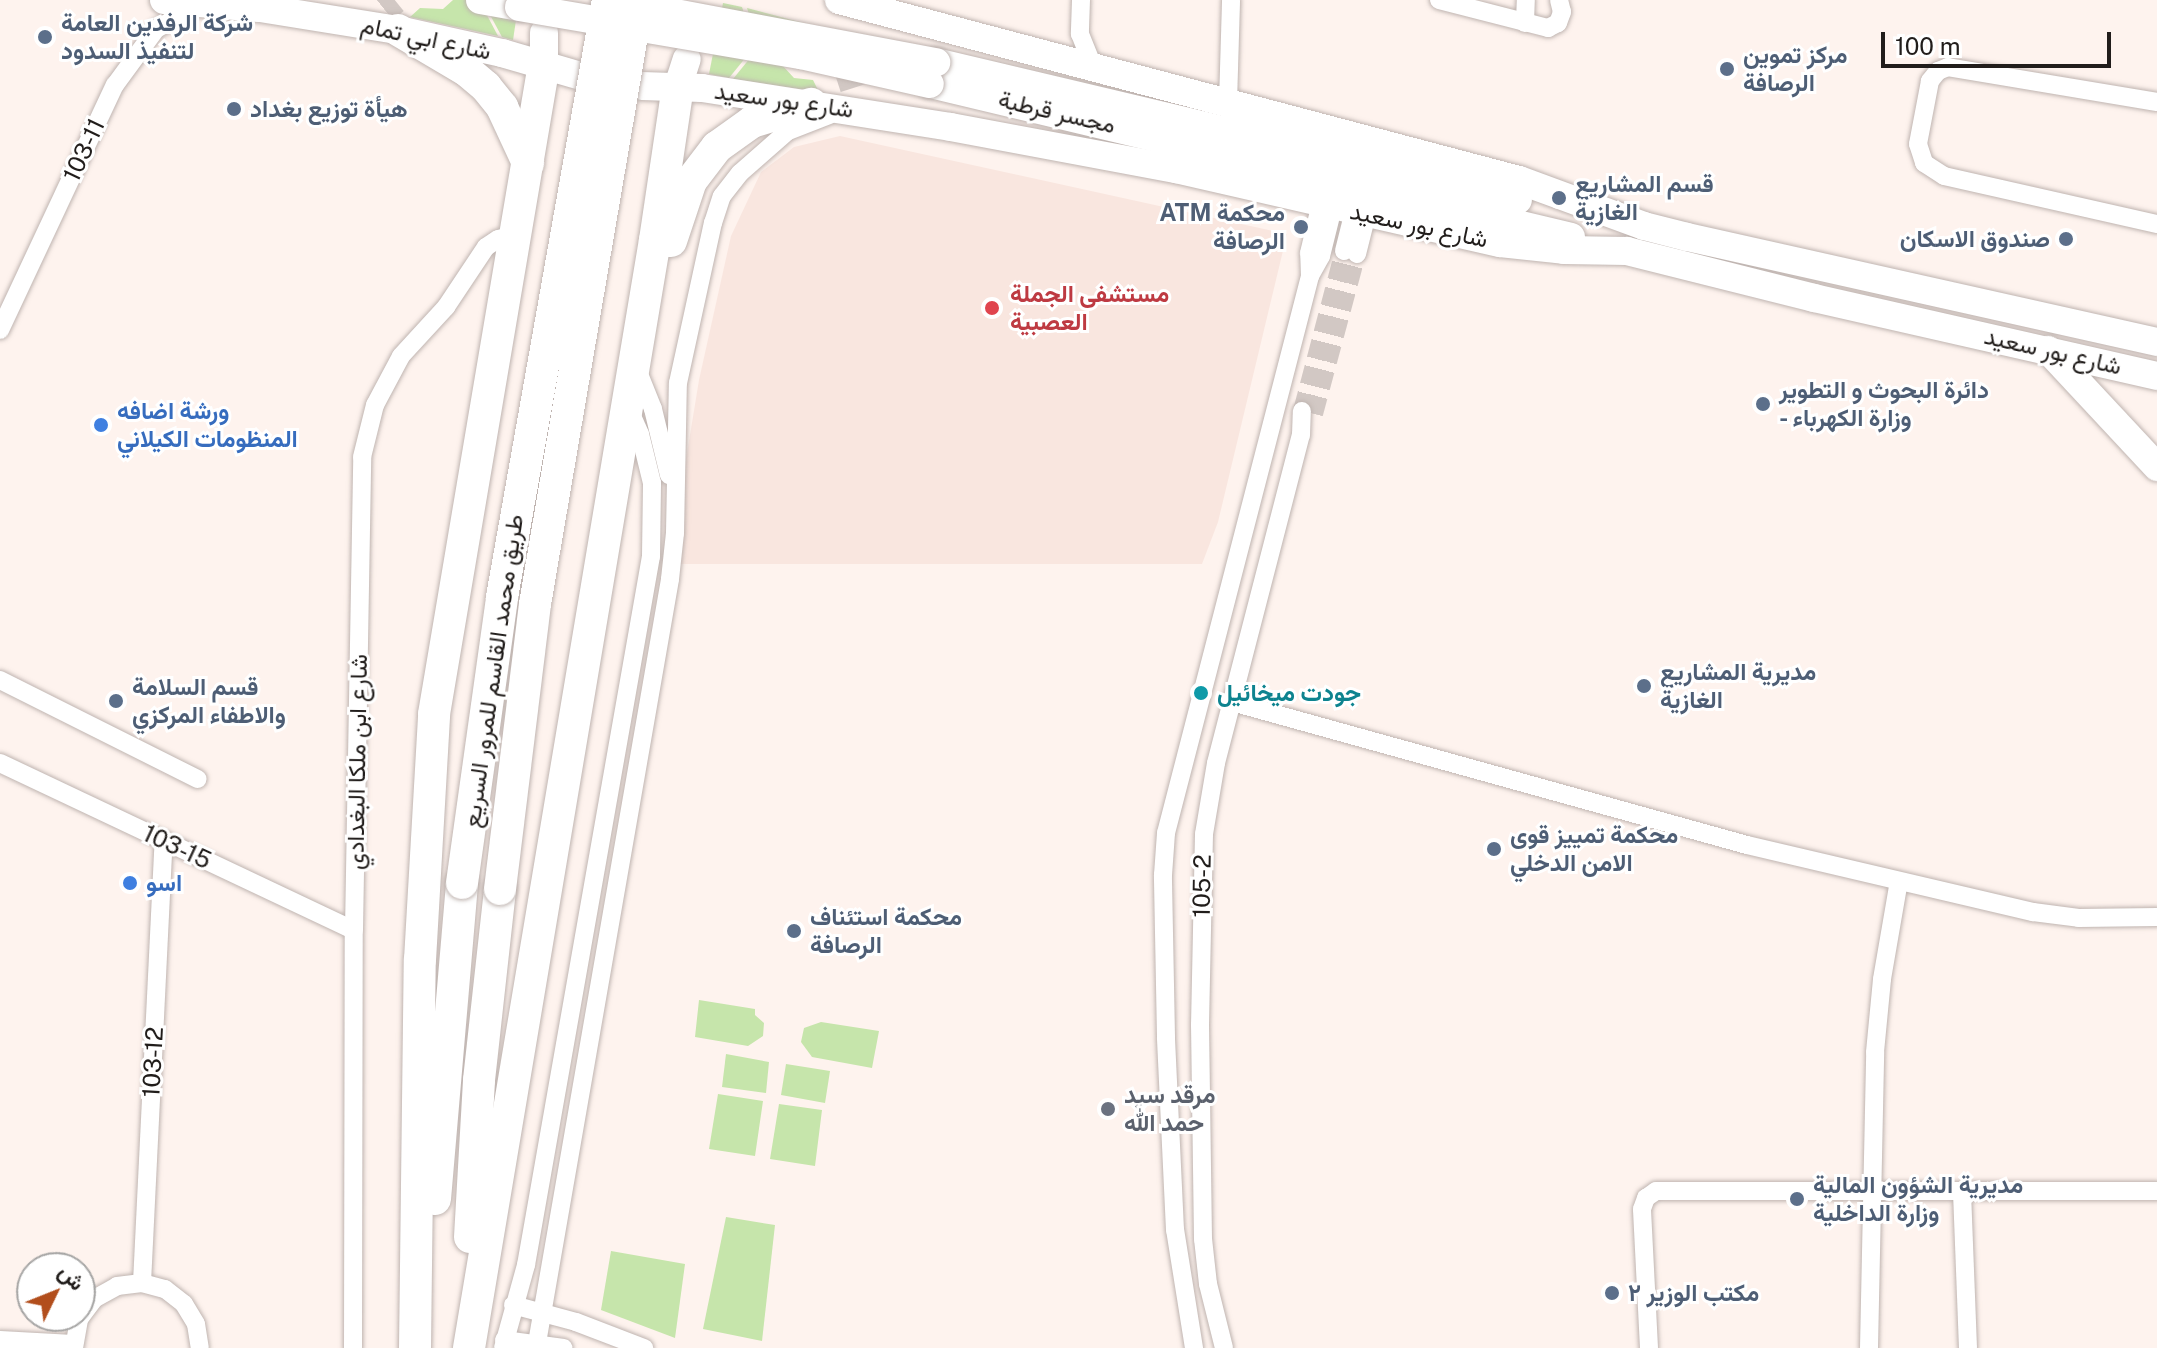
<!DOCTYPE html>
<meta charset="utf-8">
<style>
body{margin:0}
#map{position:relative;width:2157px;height:1348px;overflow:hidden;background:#fef3ee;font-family:"Public Sans",Vazirmatn,sans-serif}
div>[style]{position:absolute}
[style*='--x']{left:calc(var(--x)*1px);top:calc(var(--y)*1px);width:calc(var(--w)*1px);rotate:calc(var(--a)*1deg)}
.built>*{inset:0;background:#f9e6df}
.green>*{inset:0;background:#c6e5ab}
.minor-tunnel>*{height:18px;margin-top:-9px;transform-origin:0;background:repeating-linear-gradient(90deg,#d2c8c4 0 18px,transparent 0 27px)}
.primary-tunnel>*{height:28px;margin-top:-14px;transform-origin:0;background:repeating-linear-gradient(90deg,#d2c8c4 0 28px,transparent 0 42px)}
.roads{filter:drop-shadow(0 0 2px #bfb4b0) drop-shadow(0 0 2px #bfb4b0)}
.minor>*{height:18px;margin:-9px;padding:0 9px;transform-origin:9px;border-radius:9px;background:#fff}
.primary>*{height:28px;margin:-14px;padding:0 14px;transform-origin:14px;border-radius:14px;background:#fff}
.motorway>*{height:32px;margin:-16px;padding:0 16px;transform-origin:16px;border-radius:16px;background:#fff}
.bridges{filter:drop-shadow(0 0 2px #bfb4b0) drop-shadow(0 0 2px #bfb4b0)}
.primary-bridge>*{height:28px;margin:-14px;padding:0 14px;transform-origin:14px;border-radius:14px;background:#fff}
.motorway-bridge>*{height:32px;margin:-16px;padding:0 16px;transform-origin:16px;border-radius:16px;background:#fff}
.dots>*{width:22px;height:22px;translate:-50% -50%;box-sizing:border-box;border:4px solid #fff;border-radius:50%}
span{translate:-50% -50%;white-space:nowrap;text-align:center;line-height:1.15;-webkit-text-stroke:6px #fff;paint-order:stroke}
.service-label{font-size:24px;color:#4e5e75;font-weight:700}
.left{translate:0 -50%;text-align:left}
.right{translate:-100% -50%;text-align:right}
.street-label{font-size:24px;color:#211d1b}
.health-label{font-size:24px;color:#be3a42;font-weight:700}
.shop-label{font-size:24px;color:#366cbe;font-weight:700}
.culture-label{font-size:24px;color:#0d838f;font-weight:700}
.worship-label{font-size:24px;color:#5b616d;font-weight:700}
.north{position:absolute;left:16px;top:1252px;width:80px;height:80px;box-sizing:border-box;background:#fff;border:2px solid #a6a5a4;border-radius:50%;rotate:47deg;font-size:22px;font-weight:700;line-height:32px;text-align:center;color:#211d1b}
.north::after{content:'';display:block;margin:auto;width:28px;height:36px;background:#b24e1c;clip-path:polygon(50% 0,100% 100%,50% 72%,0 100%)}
.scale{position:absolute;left:1881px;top:32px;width:230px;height:36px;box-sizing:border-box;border:4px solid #211d1b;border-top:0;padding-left:10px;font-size:24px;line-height:28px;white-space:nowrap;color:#211d1b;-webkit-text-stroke:6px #fff;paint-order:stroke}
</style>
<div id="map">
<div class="built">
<div style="clip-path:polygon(840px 136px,1287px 234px,1218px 522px,1202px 564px,669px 564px,699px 380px,731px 236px,761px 172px,794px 147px)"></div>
</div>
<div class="green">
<div style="clip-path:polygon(453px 0,479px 0,498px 36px,410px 17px,420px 8px,443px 9px)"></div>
<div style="clip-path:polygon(482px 0,519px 0,513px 40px,502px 37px)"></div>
<div style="clip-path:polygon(723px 3px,742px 7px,755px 46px,729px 78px,709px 74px)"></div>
<div style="clip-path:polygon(747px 8px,811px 25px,783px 66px,794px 78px,813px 80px,819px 92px,733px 79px,759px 47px)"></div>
<div style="clip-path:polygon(699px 1000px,755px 1009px,755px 1015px,764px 1023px,763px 1036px,748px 1046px,695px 1037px)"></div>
<div style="clip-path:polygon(821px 1022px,879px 1031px,872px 1068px,812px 1057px,801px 1042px,804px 1028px)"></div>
<div style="clip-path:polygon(726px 1054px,769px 1062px,766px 1093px,722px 1087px)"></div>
<div style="clip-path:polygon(786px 1064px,830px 1071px,825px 1103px,781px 1095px)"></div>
<div style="clip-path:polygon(718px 1094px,763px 1101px,755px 1156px,709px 1149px)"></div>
<div style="clip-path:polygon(779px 1104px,822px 1110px,815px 1166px,770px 1159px)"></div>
<div style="clip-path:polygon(726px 1217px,775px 1225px,762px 1341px,703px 1329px)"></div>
<div style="clip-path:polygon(611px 1251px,685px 1264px,675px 1338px,601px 1310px)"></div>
</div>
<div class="minor-tunnel">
<div style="--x:1302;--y:411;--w:165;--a:-75.3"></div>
<div style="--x:1314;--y:414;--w:166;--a:-75"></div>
</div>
<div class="primary-tunnel">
<div style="--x:384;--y:9;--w:14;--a:-39"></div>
<div style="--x:851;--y:43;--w:21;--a:104"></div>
<div style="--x:846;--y:63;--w:26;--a:72"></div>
</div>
<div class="roads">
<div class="minor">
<div style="--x:1081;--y:0;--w:34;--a:92"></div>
<div style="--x:1080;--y:34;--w:37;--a:68"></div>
<div style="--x:1439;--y:0;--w:113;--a:14.4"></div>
<div style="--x:1548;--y:28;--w:11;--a:-27"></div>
<div style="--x:1558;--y:23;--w:12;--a:-70"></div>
<div style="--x:1562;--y:12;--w:12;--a:-104"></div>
<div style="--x:1525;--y:23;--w:23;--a:-88"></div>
<div style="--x:2157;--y:102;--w:212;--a:-170.5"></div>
<div style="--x:1948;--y:67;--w:11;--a:158"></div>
<div style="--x:1938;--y:71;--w:13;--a:129"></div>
<div style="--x:1930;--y:81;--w:64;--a:100.8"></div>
<div style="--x:1918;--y:144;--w:20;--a:72"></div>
<div style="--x:1924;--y:163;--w:24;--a:33"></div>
<div style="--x:1944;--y:176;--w:218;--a:12.7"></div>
<div style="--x:1228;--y:103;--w:103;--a:-88.3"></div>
<div style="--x:1344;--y:251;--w:41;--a:-76"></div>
<div style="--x:1357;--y:254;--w:41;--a:-76"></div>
<div style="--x:1310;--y:276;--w:23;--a:-61"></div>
<div style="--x:1321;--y:256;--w:38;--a:-76"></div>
<div style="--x:0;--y:330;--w:271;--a:-64.9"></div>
<div style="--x:115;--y:85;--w:69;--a:-53.8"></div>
<div style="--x:156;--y:29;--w:49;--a:-28.1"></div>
<div style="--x:637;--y:369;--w:43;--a:68.2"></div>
<div style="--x:653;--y:409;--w:68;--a:76.4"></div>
<div style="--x:0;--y:680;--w:221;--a:26.6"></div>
<div style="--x:1232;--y:702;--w:534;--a:15.52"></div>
<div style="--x:1747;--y:845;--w:294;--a:13.2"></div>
<div style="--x:2033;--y:912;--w:46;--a:7.4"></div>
<div style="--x:2079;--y:918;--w:78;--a:-0.7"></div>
<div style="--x:0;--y:763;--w:391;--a:25.3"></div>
<div style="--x:1962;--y:1192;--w:156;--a:87.8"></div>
<div style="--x:142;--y:1283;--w:444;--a:-87.2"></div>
<div style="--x:513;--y:1305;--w:65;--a:15.1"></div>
<div style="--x:576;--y:1322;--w:73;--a:20.9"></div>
<div style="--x:0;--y:1340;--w:73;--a:3.1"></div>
<div style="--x:504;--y:1340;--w:60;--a:7.7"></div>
<div style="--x:537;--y:1343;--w:775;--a:-80.12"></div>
<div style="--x:670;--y:579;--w:46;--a:-83.8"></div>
<div style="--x:675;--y:533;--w:150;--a:-88.9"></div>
<div style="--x:678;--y:383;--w:164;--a:-77.7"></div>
<div style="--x:713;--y:223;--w:28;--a:-72"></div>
<div style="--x:722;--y:196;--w:29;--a:-52"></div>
<div style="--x:740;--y:173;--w:64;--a:-41.2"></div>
<div style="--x:788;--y:131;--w:44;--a:-21.3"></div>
<div style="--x:74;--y:1348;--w:29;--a:-80"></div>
<div style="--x:79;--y:1319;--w:25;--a:-53"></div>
<div style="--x:94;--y:1299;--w:26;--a:-29"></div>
<div style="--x:117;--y:1286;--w:25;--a:-7"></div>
<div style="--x:142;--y:1283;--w:24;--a:15"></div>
<div style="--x:165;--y:1289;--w:24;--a:38"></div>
<div style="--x:184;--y:1304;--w:23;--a:59"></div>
<div style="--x:196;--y:1324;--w:24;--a:81"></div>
<div style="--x:353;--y:1348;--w:418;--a:-89.9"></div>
<div style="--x:354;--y:930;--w:473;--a:-89"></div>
<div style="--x:362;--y:457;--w:54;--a:-76"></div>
<div style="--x:375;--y:405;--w:55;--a:-62"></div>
<div style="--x:401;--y:356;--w:67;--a:-47.4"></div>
<div style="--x:446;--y:307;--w:72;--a:-56.3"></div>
<div style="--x:486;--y:247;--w:14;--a:-34"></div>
<div style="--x:498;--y:239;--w:18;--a:-13"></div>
<div style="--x:503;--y:1348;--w:86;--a:-74.5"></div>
<div style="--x:526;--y:1265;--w:720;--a:-80"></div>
<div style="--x:651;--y:556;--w:73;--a:-89.2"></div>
<div style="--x:652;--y:483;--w:50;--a:-103.8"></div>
<div style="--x:640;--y:434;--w:27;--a:-114"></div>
<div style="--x:1194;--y:1348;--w:120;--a:-99.1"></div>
<div style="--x:1175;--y:1230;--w:193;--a:-92.7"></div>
<div style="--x:1166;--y:1037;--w:162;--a:-91.1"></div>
<div style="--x:1163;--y:875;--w:42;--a:-85.9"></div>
<div style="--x:1166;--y:833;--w:575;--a:-75.5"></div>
<div style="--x:1310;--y:276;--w:23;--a:-92"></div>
<div style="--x:1309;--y:253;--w:51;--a:-76.5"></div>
<div style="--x:1224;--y:1348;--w:66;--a:-104"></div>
<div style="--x:1208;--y:1284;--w:45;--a:-96.3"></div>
<div style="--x:1203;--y:1239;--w:214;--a:-90.8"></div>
<div style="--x:1200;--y:1025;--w:191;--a:-88.8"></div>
<div style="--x:1204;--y:834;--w:72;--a:-80.4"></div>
<div style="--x:1216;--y:763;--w:339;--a:-75.5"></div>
<div style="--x:1301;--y:435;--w:24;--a:-88"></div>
<div style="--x:1649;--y:1348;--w:139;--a:-92.9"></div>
<div style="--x:1642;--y:1209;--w:12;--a:-70"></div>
<div style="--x:1646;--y:1198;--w:12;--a:-35"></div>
<div style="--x:1656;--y:1191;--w:501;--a:0"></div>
<div style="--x:1869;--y:1348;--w:296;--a:-88.8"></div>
<div style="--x:1875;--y:1052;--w:73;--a:-84.5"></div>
<div style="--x:1882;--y:979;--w:99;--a:-80.2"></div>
</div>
<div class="primary">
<div style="--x:164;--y:0;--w:96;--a:4.8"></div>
<div style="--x:260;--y:8;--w:140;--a:9.1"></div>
<div style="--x:398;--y:30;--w:107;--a:12.5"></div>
<div style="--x:502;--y:53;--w:78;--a:16.3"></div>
<div style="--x:480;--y:0;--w:40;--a:10"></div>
<div style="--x:839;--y:0;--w:703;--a:14.83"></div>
<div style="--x:1519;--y:180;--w:133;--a:20.2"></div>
<div style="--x:1644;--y:226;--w:44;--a:14.3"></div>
<div style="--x:1687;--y:237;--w:482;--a:12.6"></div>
<div style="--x:936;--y:62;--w:598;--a:13.34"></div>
<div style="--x:544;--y:64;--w:31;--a:-90"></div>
<div style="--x:930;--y:84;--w:659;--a:13.42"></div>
<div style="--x:642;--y:86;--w:60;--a:1.9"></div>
<div style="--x:702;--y:88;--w:252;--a:8.9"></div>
<div style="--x:951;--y:127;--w:229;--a:10.6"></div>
<div style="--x:1176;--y:169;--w:332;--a:12.9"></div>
<div style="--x:1500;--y:243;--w:64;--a:6.2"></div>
<div style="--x:1564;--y:250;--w:63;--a:0.9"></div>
<div style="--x:1627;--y:251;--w:193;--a:14.1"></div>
<div style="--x:1814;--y:298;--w:352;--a:12.8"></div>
<div style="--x:678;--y:86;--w:28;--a:-72"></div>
<div style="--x:2048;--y:350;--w:160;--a:47"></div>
</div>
<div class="motorway">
<div style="--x:398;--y:30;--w:79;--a:30.5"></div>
<div style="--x:466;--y:70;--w:26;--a:40"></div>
<div style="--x:486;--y:87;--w:26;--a:51"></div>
<div style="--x:502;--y:107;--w:62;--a:65.1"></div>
<div style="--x:671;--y:241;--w:63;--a:-71.6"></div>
<div style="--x:691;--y:181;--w:43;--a:-52.6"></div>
<div style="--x:717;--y:147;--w:43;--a:-35.5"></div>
<div style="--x:752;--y:122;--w:62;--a:-17"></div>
<div style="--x:435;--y:1199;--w:317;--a:-85.1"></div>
<div style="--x:470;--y:1237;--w:157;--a:-86.7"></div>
<div style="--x:479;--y:1080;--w:192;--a:-83.7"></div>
<div style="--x:415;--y:1348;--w:388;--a:-89.3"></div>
<div style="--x:420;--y:960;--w:246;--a:-86.7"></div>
<div style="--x:434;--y:714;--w:659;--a:-80.39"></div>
<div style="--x:469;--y:1348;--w:1124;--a:-80.47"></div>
<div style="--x:655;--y:240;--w:156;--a:-81.5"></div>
</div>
</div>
<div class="bridges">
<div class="primary-bridge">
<div style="--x:617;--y:2;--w:325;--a:10.7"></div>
<div style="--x:519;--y:7;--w:286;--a:9.7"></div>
<div style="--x:801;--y:55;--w:132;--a:12.7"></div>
</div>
<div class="motorway-bridge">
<div style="--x:462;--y:883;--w:289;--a:-82"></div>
<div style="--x:502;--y:597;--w:606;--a:-79.93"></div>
<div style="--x:500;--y:889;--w:287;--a:-83"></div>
<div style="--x:535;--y:604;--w:613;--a:-80.32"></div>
</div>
</div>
<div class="dots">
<div style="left:45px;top:37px;background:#5c6f8a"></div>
<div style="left:1727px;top:69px;background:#5c6f8a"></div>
<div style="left:234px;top:109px;background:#5c6f8a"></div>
<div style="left:1559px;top:198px;background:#5c6f8a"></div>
<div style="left:1301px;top:227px;background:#5c6f8a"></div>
<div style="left:2066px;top:239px;background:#5c6f8a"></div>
<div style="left:992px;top:308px;background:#e0444e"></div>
<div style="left:1763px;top:404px;background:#5c6f8a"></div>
<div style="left:101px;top:425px;background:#3f7fe0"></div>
<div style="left:1644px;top:686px;background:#5c6f8a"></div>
<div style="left:1201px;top:693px;background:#0f9aa8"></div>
<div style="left:116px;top:701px;background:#5c6f8a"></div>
<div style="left:1494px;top:849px;background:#5c6f8a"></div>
<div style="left:130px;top:883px;background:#3f7fe0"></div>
<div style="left:794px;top:931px;background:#5c6f8a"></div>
<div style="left:1108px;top:1109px;background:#6b7280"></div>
<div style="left:1797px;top:1199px;background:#5c6f8a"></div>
<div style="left:1612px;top:1293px;background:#5c6f8a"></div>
</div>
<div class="service-label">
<span class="left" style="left:61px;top:37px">شركة الرفدين العامة<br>لتنفيذ السدود</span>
<span class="left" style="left:1743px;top:69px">مركز تموين<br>الرصافة</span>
<span class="left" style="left:250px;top:109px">هيأة توزيع بغداد</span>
<span class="left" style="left:1575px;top:198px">قسم المشاريع<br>الغازية</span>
<span class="right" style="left:1285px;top:227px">ATM محكمة<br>الرصافة</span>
<span class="right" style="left:2050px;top:239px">صندوق الاسكان</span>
<span class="left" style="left:1779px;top:404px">دائرة البحوث و التطوير<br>- وزارة الكهرباء</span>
<span class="left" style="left:1660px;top:686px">مديرية المشاريع<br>الغازية</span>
<span class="left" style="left:132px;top:701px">قسم السلامة<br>والاطفاء المركزي</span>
<span class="left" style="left:1510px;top:849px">محكمة تمييز قوى<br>الامن الدخلي</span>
<span class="left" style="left:810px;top:931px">محكمة استئناف<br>الرصافة</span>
<span class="left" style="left:1813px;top:1199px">مديرية الشؤون المالية<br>وزارة الداخلية</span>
<span class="left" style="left:1628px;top:1293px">مكتب الوزير ٢</span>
</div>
<div class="street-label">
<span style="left:426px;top:38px;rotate:12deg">شارع ابي تمام</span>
<span style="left:784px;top:100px;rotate:8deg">شارع بور سعيد</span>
<span style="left:1057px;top:112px;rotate:13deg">مجسر قرطبة</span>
<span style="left:84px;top:150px;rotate:-65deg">103-11</span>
<span style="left:1419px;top:225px;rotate:12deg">شارع بور سعيد</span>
<span style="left:2053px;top:351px;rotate:13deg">شارع بور سعيد</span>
<span style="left:493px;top:671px;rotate:-82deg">طريق محمد القاسم للمرور السريع</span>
<span style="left:357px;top:762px;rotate:-89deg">شارع ابن ملكا البغدادي</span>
<span style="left:177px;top:847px;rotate:25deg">103-15</span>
<span style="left:1202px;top:886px;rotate:-89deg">105-2</span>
<span style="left:153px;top:1062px;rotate:-87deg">103-12</span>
</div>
<div class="health-label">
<span class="left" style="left:1010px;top:308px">مستشفى الجملة<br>العصبية</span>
</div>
<div class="shop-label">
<span class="left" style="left:117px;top:425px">ورشة اضافه<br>المنظومات الكيلاني</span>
<span class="left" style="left:146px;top:883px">اسو</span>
</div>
<div class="culture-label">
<span class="left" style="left:1217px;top:693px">جودت ميخائيل</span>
</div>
<div class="worship-label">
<span class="left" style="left:1124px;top:1109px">مرقد سيد<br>حمد الله</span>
</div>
<div class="north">ش</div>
<div class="scale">100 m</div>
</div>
